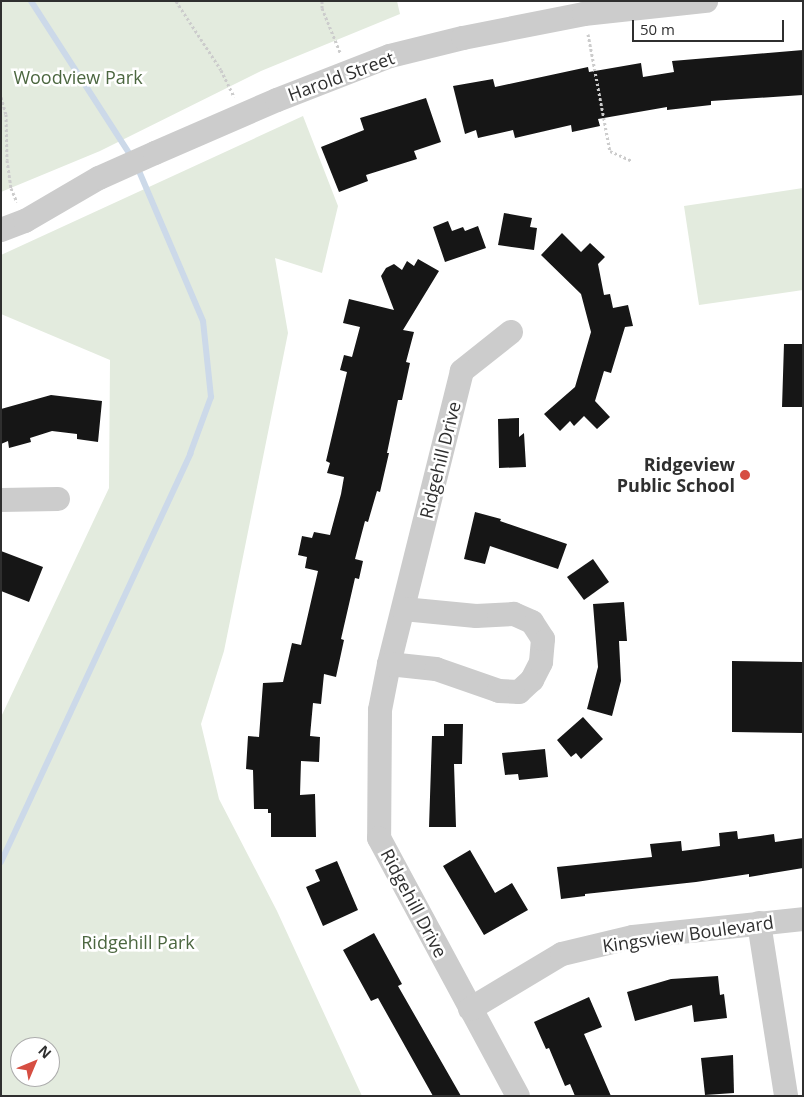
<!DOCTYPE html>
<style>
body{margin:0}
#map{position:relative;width:804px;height:1097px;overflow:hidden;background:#fff;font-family:"Open Sans",sans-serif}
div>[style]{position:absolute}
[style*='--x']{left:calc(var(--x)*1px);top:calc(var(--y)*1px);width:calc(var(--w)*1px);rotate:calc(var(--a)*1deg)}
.green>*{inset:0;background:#e3ebde}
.stream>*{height:6px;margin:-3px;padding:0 3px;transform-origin:3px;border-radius:3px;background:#ccd9e9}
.building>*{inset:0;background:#161616}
.path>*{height:3px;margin-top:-1.5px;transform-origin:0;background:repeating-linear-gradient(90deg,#ccc 0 2.5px,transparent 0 5px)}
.minor>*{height:24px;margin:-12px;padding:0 12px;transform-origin:12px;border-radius:12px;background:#ccc}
.dots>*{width:14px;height:14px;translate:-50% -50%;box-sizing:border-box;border:2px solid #fff;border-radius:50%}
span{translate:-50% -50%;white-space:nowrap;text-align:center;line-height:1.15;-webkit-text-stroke:5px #fff;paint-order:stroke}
.street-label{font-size:18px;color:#2f2f2f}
.park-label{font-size:18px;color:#4c6740}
.poi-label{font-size:18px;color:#2f2f2f;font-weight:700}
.right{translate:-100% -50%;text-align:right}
.frame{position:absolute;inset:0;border:2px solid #2f2f2f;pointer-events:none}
.north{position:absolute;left:10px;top:1037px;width:50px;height:50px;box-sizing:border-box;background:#fff;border:1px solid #acacac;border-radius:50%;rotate:45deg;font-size:14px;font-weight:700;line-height:20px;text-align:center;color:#2f2f2f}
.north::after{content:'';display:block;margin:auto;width:18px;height:22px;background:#d64e42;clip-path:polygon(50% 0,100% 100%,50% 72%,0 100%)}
.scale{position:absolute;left:632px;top:20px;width:152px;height:22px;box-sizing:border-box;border:2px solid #2f2f2f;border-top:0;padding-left:6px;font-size:15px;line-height:18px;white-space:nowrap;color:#2f2f2f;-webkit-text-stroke:4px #fff;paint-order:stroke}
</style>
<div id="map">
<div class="green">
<div style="clip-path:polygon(1px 1px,397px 1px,400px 14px,261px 71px,100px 151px,1px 192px)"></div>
<div style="clip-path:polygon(evenodd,303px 116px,338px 206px,322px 273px,275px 258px,288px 333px,224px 651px,201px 724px,219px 799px,277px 911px,362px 1096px,1px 1096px,1px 717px,109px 488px,110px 360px,1px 314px,1px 255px,303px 116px,20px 1047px,50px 1047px,50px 1077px,20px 1077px,20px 1047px)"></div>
<div style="clip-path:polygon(803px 188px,803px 290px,699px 305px,684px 206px)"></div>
</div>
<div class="stream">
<div style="--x:31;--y:1;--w:187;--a:57.2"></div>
<div style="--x:1;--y:862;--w:450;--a:-65.1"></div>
<div style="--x:190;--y:454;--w:61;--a:-69.8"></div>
<div style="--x:211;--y:397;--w:76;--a:-96"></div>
<div style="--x:203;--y:321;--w:168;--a:-113.1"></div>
</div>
<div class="building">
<div style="clip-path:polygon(803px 50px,803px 95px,711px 101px,711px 105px,667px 110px,667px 107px,598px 119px,600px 126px,572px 132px,571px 125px,515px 138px,513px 130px,478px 138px,476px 130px,465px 134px,453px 86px,493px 79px,495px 87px,588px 67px,589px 72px,641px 63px,643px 77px,674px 72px,672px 61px)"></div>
<div style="clip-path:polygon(426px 98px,441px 142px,414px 151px,417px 159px,366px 175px,368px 181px,339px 192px,321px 147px,364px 130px,360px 118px)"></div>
<div style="clip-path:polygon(504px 213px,532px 218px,530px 227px,537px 228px,534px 250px,498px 245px)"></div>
<div style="clip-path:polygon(448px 221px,452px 231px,463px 227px,465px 231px,478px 226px,486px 248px,445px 262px,433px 227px)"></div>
<div style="clip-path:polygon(562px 233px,581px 252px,590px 243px,605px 257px,598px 264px,604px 295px,610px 294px,613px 308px,628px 305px,633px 326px,625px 327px,611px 373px,604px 371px,595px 401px,610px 417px,597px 429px,584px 416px,574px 426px,570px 421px,560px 431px,544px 414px,575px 387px,591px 332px,581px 294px,541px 255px)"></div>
<div style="clip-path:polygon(418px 259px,439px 271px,403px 330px,414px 332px,406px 362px,410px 363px,402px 400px,398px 400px,387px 453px,389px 453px,380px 492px,377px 491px,368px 522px,365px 521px,355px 559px,363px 561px,359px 579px,355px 578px,341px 639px,344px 640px,336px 677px,324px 674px,321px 704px,313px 703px,310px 736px,320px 737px,319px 762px,301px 761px,300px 795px,315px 794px,316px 837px,271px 837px,271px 813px,268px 813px,268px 809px,254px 809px,253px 770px,246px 769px,248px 736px,259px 737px,263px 683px,283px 682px,292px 643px,301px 645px,318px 571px,305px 568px,307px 557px,298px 555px,302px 536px,312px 538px,314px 532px,330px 535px,341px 494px,344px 477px,327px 473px,330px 463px,326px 461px,347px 372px,340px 370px,344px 355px,352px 357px,360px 327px,343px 323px,349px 299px,394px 310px,381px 276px,386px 268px,394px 264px,402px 270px,407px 261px,414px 266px)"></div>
<div style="clip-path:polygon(784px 344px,803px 344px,803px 407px,782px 407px)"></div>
<div style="clip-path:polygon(51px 395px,102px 401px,98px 442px,77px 439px,77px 434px,52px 431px,30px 438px,31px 442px,9px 448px,8px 441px,1px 444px,1px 409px)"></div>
<div style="clip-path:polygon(519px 418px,519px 437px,524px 433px,526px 467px,499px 468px,498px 419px)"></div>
<div style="clip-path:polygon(475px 512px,501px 519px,500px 521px,567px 544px,558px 569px,490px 546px,485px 564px,464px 559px)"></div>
<div style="clip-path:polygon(1px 551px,43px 567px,29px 602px,1px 591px)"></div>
<div style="clip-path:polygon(593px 559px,609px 582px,584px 600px,567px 577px)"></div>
<div style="clip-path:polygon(624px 602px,627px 641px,619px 641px,621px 681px,612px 716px,587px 709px,598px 667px,593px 604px)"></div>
<div style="clip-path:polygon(732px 661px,803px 662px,803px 733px,732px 732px)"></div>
<div style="clip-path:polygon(583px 717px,603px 739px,581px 759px,576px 753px,571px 757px,557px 740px)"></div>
<div style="clip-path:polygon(444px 724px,463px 724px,462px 764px,454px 764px,456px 827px,429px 827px,432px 736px,444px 736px)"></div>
<div style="clip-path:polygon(545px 749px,548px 777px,519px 780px,518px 774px,505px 775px,502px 753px)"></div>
<div style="clip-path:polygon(737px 831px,738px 839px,774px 834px,775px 842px,803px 838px,803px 868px,749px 877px,749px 874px,696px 882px,585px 894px,585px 896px,561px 899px,557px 867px,652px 857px,650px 844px,681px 841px,682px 851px,720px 846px,719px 833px)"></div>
<div style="clip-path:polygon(470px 850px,495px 893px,512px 883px,528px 910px,484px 935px,443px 866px)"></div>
<div style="clip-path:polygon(337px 861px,358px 910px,323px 926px,306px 887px,320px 881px,315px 870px)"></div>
<div style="clip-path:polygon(374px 933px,402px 984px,398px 986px,461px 1096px,433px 1096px,378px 998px,371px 1001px,343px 950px)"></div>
<div style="clip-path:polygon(718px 976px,720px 995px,724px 994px,727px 1018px,694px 1022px,692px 1005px,635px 1021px,627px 992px,671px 979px)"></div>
<div style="clip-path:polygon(589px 997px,602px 1027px,584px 1034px,611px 1096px,575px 1096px,570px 1084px,565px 1086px,549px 1048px,546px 1049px,534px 1022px)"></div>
<div style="clip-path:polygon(733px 1055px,734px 1093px,705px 1095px,701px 1058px)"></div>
</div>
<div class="path">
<div style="--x:176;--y:1;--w:82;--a:56.9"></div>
<div style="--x:221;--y:70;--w:30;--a:64"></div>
<div style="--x:322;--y:1;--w:7;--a:90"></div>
<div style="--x:322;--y:8;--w:48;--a:67.8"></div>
<div style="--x:588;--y:34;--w:119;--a:79.4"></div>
<div style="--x:610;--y:151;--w:24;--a:24"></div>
<div style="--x:1;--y:97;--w:18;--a:74"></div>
<div style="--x:6;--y:114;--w:46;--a:88.8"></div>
<div style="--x:7;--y:160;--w:28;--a:82"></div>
<div style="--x:11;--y:188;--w:15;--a:67"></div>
</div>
<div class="minor">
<div style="--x:1;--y:230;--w:26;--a:-21"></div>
<div style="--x:25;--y:221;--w:86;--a:-30.2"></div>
<div style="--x:99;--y:178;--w:61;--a:-24.1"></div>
<div style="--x:155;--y:153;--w:133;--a:-23.5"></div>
<div style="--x:277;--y:100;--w:121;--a:-21.3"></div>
<div style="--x:390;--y:56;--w:75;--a:-13.9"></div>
<div style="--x:463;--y:38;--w:123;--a:-11.2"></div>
<div style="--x:584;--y:14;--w:123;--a:-6.1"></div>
<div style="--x:511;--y:332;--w:63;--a:141.5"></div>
<div style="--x:462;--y:371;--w:302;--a:104"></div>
<div style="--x:389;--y:664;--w:47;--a:101.1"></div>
<div style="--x:380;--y:710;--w:128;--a:90.4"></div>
<div style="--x:379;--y:838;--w:293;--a:61.7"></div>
<div style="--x:1;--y:500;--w:57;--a:-1"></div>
<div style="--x:389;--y:664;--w:47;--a:6.1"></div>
<div style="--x:436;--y:669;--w:67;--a:19.2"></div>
<div style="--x:499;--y:691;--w:20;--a:3"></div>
<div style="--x:519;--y:692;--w:18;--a:-43"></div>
<div style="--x:532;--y:680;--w:20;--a:-63"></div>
<div style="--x:541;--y:662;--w:23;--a:-85"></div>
<div style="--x:543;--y:639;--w:20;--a:-123"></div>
<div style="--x:532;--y:622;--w:20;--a:-156"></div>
<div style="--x:514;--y:614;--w:38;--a:177"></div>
<div style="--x:476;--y:616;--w:73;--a:-174.5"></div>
<div style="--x:759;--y:923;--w:175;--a:81.1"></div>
<div style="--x:470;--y:1009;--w:107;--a:-30.9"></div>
<div style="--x:562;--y:954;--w:73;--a:-13.5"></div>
<div style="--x:633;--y:937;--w:171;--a:-6"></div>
</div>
<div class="dots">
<div style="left:745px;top:475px;background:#d64e42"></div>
</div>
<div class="street-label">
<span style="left:341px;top:76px;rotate:-20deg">Harold Street</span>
<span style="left:440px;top:460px;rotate:-76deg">Ridgehill Drive</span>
<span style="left:414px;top:903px;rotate:62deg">Ridgehill Drive</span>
<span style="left:688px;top:934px;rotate:-8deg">Kingsview Boulevard</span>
</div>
<div class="park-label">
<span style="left:78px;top:77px">Woodview Park</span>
<span style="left:138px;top:942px">Ridgehill Park</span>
</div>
<div class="poi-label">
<span class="right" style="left:735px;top:475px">Ridgeview<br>Public School</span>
</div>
<div class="frame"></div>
<div class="north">N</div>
<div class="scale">50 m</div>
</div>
